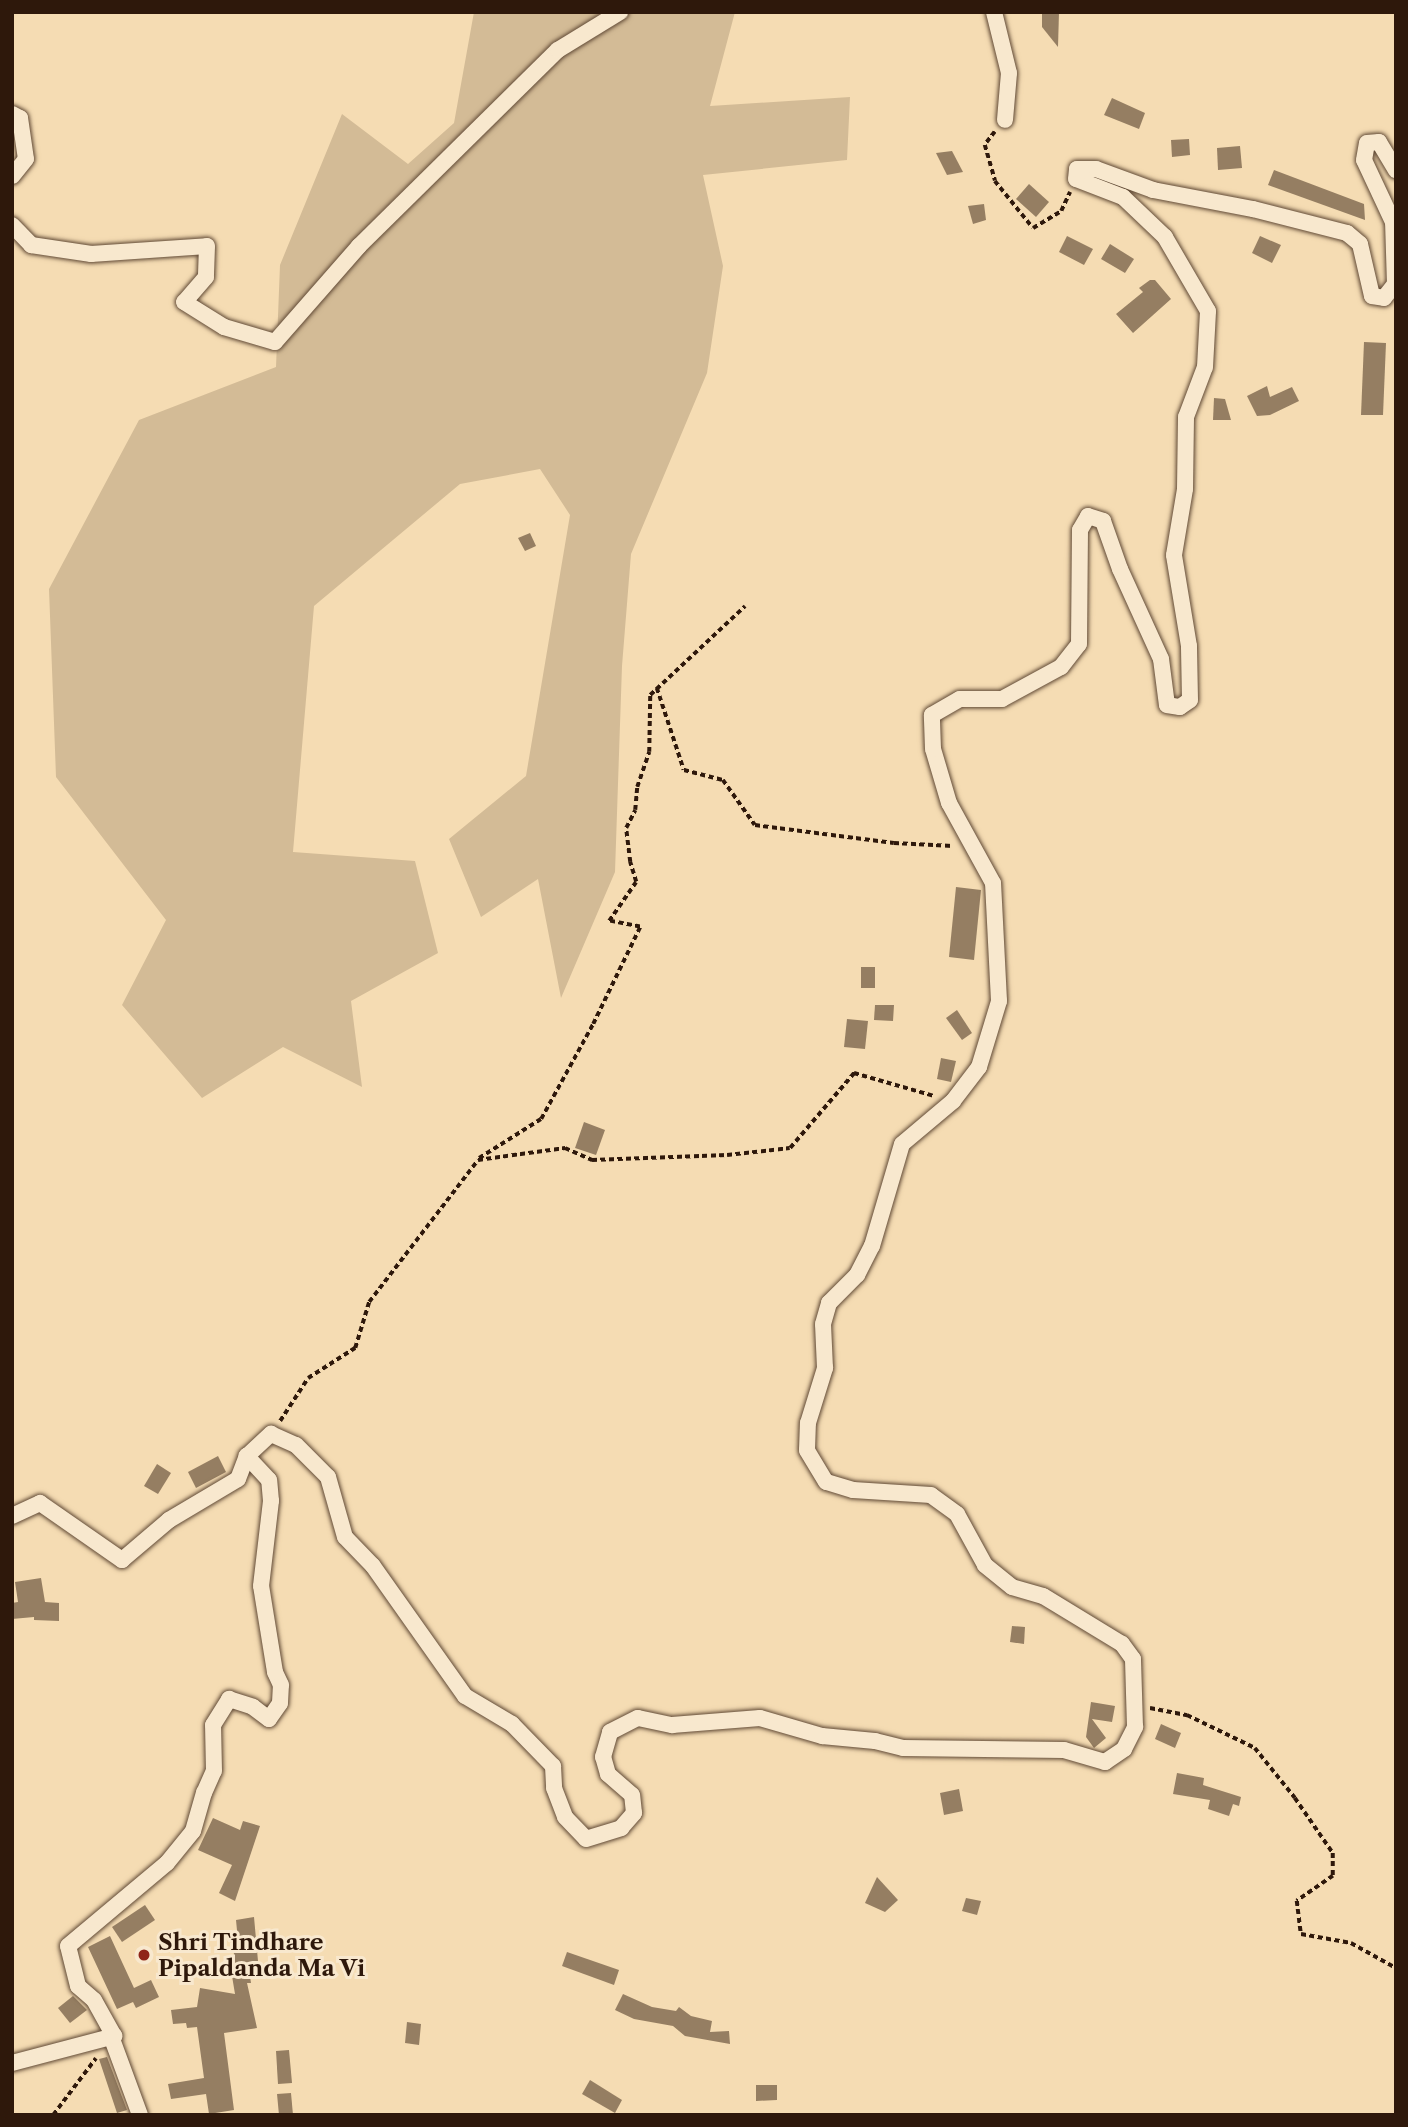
<!DOCTYPE html>
<style>
body{margin:0}
#map{position:relative;width:1408px;height:2127px;overflow:hidden;background:#f5dcb3;font-family:"Libre Caslon Text",serif}
div>[style]{position:absolute}
[style*='--x']{left:calc(var(--x)*1px);top:calc(var(--y)*1px);width:calc(var(--w)*1px);rotate:calc(var(--a)*1deg)}
.green>*{inset:0;background:#d3bb96}
.building>*{inset:0;background:#957e62}
.path>*{height:3.5px;margin-top:-1.75px;transform-origin:0;background:repeating-linear-gradient(90deg,#2e180b 0 5px,transparent 0 8.5px)}
.roads{filter:drop-shadow(0 0 2px #604935) drop-shadow(0 0 2px #604935)}
.street>*{height:16px;margin:-8px;padding:0 8px;transform-origin:8px;border-radius:8px;background:#f8e8ce}
.dots>*{width:19px;height:19px;translate:-50% -50%;box-sizing:border-box;border:4px solid #f8e8ce;border-radius:50%}
span{translate:-50% -50%;white-space:nowrap;text-align:center;line-height:1.15;-webkit-text-stroke:6px #f8e8ce;paint-order:stroke}
.poi-label{font-size:23px;color:#2e180b;font-weight:700}
.left{translate:0 -50%;text-align:left}
.frame{position:absolute;inset:0;border:14px solid #2e180b;pointer-events:none}
</style>
<div id="map">
<div class="green">
<div style="clip-path:polygon(474px 12px,735px 12px,710px 106px,850px 97px,847px 160px,703px 175px,723px 266px,707px 373px,631px 554px,622px 666px,615px 872px,561px 998px,538px 879px,481px 917px,449px 839px,526px 776px,570px 515px,540px 469px,460px 484px,314px 606px,293px 852px,415px 861px,438px 953px,351px 1001px,362px 1087px,283px 1047px,202px 1098px,122px 1005px,166px 920px,56px 777px,49px 589px,139px 420px,276px 367px,280px 265px,342px 114px,408px 164px,454px 123px)"></div>
</div>
<div class="building">
<div style="clip-path:polygon(1042px 12px,1059px 12px,1058px 47px,1042px 27px)"></div>
<div style="clip-path:polygon(1112px 98px,1145px 113px,1139px 129px,1104px 115px)"></div>
<div style="clip-path:polygon(1189px 139px,1190px 155px,1172px 157px,1171px 140px)"></div>
<div style="clip-path:polygon(1240px 146px,1242px 168px,1218px 170px,1217px 148px)"></div>
<div style="clip-path:polygon(952px 151px,963px 172px,947px 175px,936px 153px)"></div>
<div style="clip-path:polygon(1274px 170px,1364px 204px,1365px 220px,1268px 185px)"></div>
<div style="clip-path:polygon(1029px 184px,1049px 202px,1036px 217px,1016px 199px)"></div>
<div style="clip-path:polygon(984px 204px,986px 220px,973px 224px,968px 206px)"></div>
<div style="clip-path:polygon(1067px 236px,1093px 249px,1084px 265px,1059px 252px)"></div>
<div style="clip-path:polygon(1260px 236px,1281px 245px,1272px 263px,1252px 253px)"></div>
<div style="clip-path:polygon(1110px 244px,1134px 259px,1125px 273px,1101px 259px)"></div>
<div style="clip-path:polygon(1150px 280px,1155px 280px,1171px 299px,1133px 333px,1116px 314px,1143px 292px,1139px 288px)"></div>
<div style="clip-path:polygon(1364px 342px,1386px 343px,1383px 415px,1361px 415px)"></div>
<div style="clip-path:polygon(1267px 386px,1270px 397px,1292px 387px,1299px 401px,1270px 415px,1257px 416px,1247px 396px)"></div>
<div style="clip-path:polygon(1214px 398px,1225px 399px,1231px 420px,1213px 420px)"></div>
<div style="clip-path:polygon(530px 533px,536px 546px,525px 551px,518px 538px)"></div>
<div style="clip-path:polygon(956px 887px,981px 890px,974px 960px,949px 957px)"></div>
<div style="clip-path:polygon(861px 967px,875px 967px,875px 988px,861px 988px)"></div>
<div style="clip-path:polygon(875px 1005px,894px 1005px,893px 1021px,874px 1020px)"></div>
<div style="clip-path:polygon(957px 1010px,972px 1033px,962px 1040px,946px 1018px)"></div>
<div style="clip-path:polygon(847px 1019px,868px 1021px,865px 1049px,844px 1047px)"></div>
<div style="clip-path:polygon(941px 1058px,956px 1061px,951px 1082px,937px 1079px)"></div>
<div style="clip-path:polygon(584px 1122px,605px 1130px,596px 1155px,575px 1148px)"></div>
<div style="clip-path:polygon(218px 1456px,226px 1472px,196px 1488px,188px 1472px)"></div>
<div style="clip-path:polygon(157px 1464px,171px 1473px,158px 1494px,144px 1486px)"></div>
<div style="clip-path:polygon(41px 1578px,45px 1602px,59px 1603px,59px 1621px,34px 1620px,34px 1617px,12px 1619px,12px 1603px,18px 1602px,15px 1582px)"></div>
<div style="clip-path:polygon(1012px 1626px,1025px 1627px,1024px 1644px,1010px 1642px)"></div>
<div style="clip-path:polygon(1091px 1702px,1115px 1706px,1112px 1722px,1092px 1719px,1106px 1738px,1094px 1748px,1086px 1737px)"></div>
<div style="clip-path:polygon(1161px 1724px,1181px 1733px,1175px 1748px,1155px 1739px)"></div>
<div style="clip-path:polygon(1177px 1773px,1204px 1778px,1203px 1785px,1241px 1797px,1239px 1806px,1233px 1804px,1229px 1816px,1208px 1809px,1210px 1800px,1173px 1794px)"></div>
<div style="clip-path:polygon(959px 1789px,963px 1811px,944px 1815px,940px 1793px)"></div>
<div style="clip-path:polygon(213px 1818px,240px 1830px,243px 1821px,260px 1826px,235px 1901px,219px 1893px,232px 1865px,198px 1850px)"></div>
<div style="clip-path:polygon(877px 1877px,898px 1900px,885px 1912px,865px 1903px)"></div>
<div style="clip-path:polygon(966px 1898px,981px 1901px,977px 1915px,962px 1911px)"></div>
<div style="clip-path:polygon(145px 1905px,155px 1920px,122px 1942px,112px 1927px)"></div>
<div style="clip-path:polygon(254px 1917px,258px 1961px,248px 1963px,251px 1983px,247px 1983px,257px 2028px,224px 2033px,234px 2110px,209px 2114px,206px 2094px,171px 2099px,168px 2084px,204px 2078px,197px 2027px,187px 2028px,186px 2023px,173px 2024px,171px 2010px,197px 2007px,200px 1988px,235px 1994px,231px 1970px,235px 1969px,233px 1942px,238px 1941px,236px 1920px)"></div>
<div style="clip-path:polygon(110px 1936px,134px 1988px,151px 1980px,159px 1997px,136px 2008px,133px 2002px,117px 2009px,88px 1947px)"></div>
<div style="clip-path:polygon(567px 1952px,619px 1970px,614px 1985px,562px 1966px)"></div>
<div style="clip-path:polygon(623px 1994px,652px 2007px,676px 2011px,679px 2007px,691px 2016px,712px 2021px,710px 2032px,729px 2031px,730px 2044px,685px 2036px,673px 2026px,634px 2019px,615px 2010px)"></div>
<div style="clip-path:polygon(73px 1996px,87px 2010px,70px 2023px,58px 2008px)"></div>
<div style="clip-path:polygon(407px 2022px,421px 2024px,419px 2045px,405px 2043px)"></div>
<div style="clip-path:polygon(289px 2050px,292px 2083px,278px 2084px,276px 2051px)"></div>
<div style="clip-path:polygon(107px 2057px,127px 2110px,117px 2113px,99px 2059px)"></div>
<div style="clip-path:polygon(590px 2080px,622px 2100px,615px 2113px,582px 2094px)"></div>
<div style="clip-path:polygon(756px 2085px,777px 2085px,777px 2100px,756px 2101px)"></div>
<div style="clip-path:polygon(291px 2093px,293px 2115px,279px 2115px,277px 2094px)"></div>
</div>
<div class="path">
<div style="--x:995;--y:132;--w:16;--a:128"></div>
<div style="--x:985;--y:145;--w:37;--a:74"></div>
<div style="--x:995;--y:181;--w:60;--a:51"></div>
<div style="--x:1033;--y:228;--w:33;--a:-31"></div>
<div style="--x:1061;--y:211;--w:21;--a:-65"></div>
<div style="--x:657;--y:688;--w:86;--a:71.8"></div>
<div style="--x:684;--y:770;--w:40;--a:14.4"></div>
<div style="--x:723;--y:780;--w:55;--a:54.6"></div>
<div style="--x:755;--y:825;--w:140;--a:7.4"></div>
<div style="--x:894;--y:843;--w:59;--a:2.9"></div>
<div style="--x:479;--y:1158;--w:73;--a:-32.2"></div>
<div style="--x:541;--y:1119;--w:108;--a:-61.3"></div>
<div style="--x:593;--y:1024;--w:108;--a:-64.1"></div>
<div style="--x:640;--y:927;--w:32;--a:-169"></div>
<div style="--x:609;--y:921;--w:47;--a:-55.3"></div>
<div style="--x:636;--y:882;--w:21;--a:-107"></div>
<div style="--x:630;--y:862;--w:34;--a:-97"></div>
<div style="--x:626;--y:828;--w:20;--a:-63"></div>
<div style="--x:635;--y:810;--w:23;--a:-85"></div>
<div style="--x:637;--y:787;--w:37;--a:-71"></div>
<div style="--x:649;--y:752;--w:57;--a:-89"></div>
<div style="--x:650;--y:695;--w:130;--a:-43.1"></div>
<div style="--x:280;--y:1421;--w:51;--a:-56.9"></div>
<div style="--x:308;--y:1378;--w:56;--a:-32.6"></div>
<div style="--x:355;--y:1348;--w:48;--a:-73.1"></div>
<div style="--x:369;--y:1302;--w:179;--a:-52.5"></div>
<div style="--x:478;--y:1160;--w:88;--a:-7.9"></div>
<div style="--x:565;--y:1148;--w:30;--a:24"></div>
<div style="--x:592;--y:1160;--w:135;--a:-2.1"></div>
<div style="--x:727;--y:1155;--w:63;--a:-6.3"></div>
<div style="--x:790;--y:1148;--w:99;--a:-49.5"></div>
<div style="--x:854;--y:1073;--w:83;--a:16"></div>
<div style="--x:1150;--y:1708;--w:38;--a:11"></div>
<div style="--x:1187;--y:1715;--w:76;--a:25.9"></div>
<div style="--x:1255;--y:1748;--w:64;--a:51.3"></div>
<div style="--x:1295;--y:1798;--w:67;--a:55.4"></div>
<div style="--x:1333;--y:1853;--w:23;--a:90"></div>
<div style="--x:1333;--y:1876;--w:44;--a:145.2"></div>
<div style="--x:1297;--y:1901;--w:33;--a:83"></div>
<div style="--x:1301;--y:1934;--w:51;--a:10.2"></div>
<div style="--x:1351;--y:1943;--w:51;--a:29.1"></div>
<div style="--x:53;--y:2115;--w:71;--a:-53"></div>
</div>
<div class="roads">
<div class="street">
<div style="--x:994;--y:12;--w:63;--a:76.2"></div>
<div style="--x:1009;--y:73;--w:47;--a:94.9"></div>
<div style="--x:12;--y:114;--w:9;--a:27"></div>
<div style="--x:20;--y:118;--w:41;--a:81.7"></div>
<div style="--x:26;--y:159;--w:22;--a:129"></div>
<div style="--x:12;--y:225;--w:28;--a:46"></div>
<div style="--x:31;--y:245;--w:61;--a:8.5"></div>
<div style="--x:91;--y:254;--w:116;--a:-3.9"></div>
<div style="--x:207;--y:246;--w:31;--a:92"></div>
<div style="--x:206;--y:277;--w:33;--a:131"></div>
<div style="--x:184;--y:302;--w:47;--a:32"></div>
<div style="--x:224;--y:327;--w:53;--a:16.4"></div>
<div style="--x:275;--y:342;--w:128;--a:-48.8"></div>
<div style="--x:359;--y:246;--w:279;--a:-44.6"></div>
<div style="--x:558;--y:50;--w:73;--a:-31.5"></div>
<div style="--x:12;--y:1516;--w:31;--a:-25"></div>
<div style="--x:40;--y:1503;--w:100;--a:34.8"></div>
<div style="--x:122;--y:1560;--w:62;--a:-40.4"></div>
<div style="--x:169;--y:1520;--w:80;--a:-30.7"></div>
<div style="--x:238;--y:1479;--w:25;--a:-69"></div>
<div style="--x:247;--y:1456;--w:33;--a:-43"></div>
<div style="--x:271;--y:1434;--w:27;--a:24"></div>
<div style="--x:296;--y:1445;--w:45;--a:45"></div>
<div style="--x:328;--y:1477;--w:62;--a:74.2"></div>
<div style="--x:345;--y:1537;--w:40;--a:46"></div>
<div style="--x:373;--y:1566;--w:159;--a:54.7"></div>
<div style="--x:465;--y:1696;--w:55;--a:30.8"></div>
<div style="--x:512;--y:1724;--w:59;--a:45.7"></div>
<div style="--x:553;--y:1766;--w:22;--a:87"></div>
<div style="--x:554;--y:1788;--w:31;--a:69"></div>
<div style="--x:565;--y:1817;--w:30;--a:46"></div>
<div style="--x:586;--y:1839;--w:37;--a:-17"></div>
<div style="--x:621;--y:1828;--w:20;--a:-49"></div>
<div style="--x:634;--y:1813;--w:18;--a:-96"></div>
<div style="--x:632;--y:1795;--w:32;--a:-139"></div>
<div style="--x:608;--y:1774;--w:18;--a:-106"></div>
<div style="--x:603;--y:1757;--w:26;--a:-74"></div>
<div style="--x:610;--y:1732;--w:31;--a:-27"></div>
<div style="--x:638;--y:1718;--w:35;--a:12"></div>
<div style="--x:672;--y:1725;--w:88;--a:-4.5"></div>
<div style="--x:760;--y:1718;--w:65;--a:16.2"></div>
<div style="--x:822;--y:1736;--w:53;--a:5.4"></div>
<div style="--x:875;--y:1741;--w:29;--a:14"></div>
<div style="--x:903;--y:1748;--w:161;--a:0.7"></div>
<div style="--x:1064;--y:1750;--w:43;--a:16.3"></div>
<div style="--x:1105;--y:1762;--w:23;--a:-34"></div>
<div style="--x:1124;--y:1749;--w:25;--a:-63"></div>
<div style="--x:1135;--y:1727;--w:68;--a:-91.7"></div>
<div style="--x:1133;--y:1659;--w:19;--a:-126"></div>
<div style="--x:1122;--y:1644;--w:92;--a:-148.7"></div>
<div style="--x:1043;--y:1596;--w:32;--a:-164"></div>
<div style="--x:1012;--y:1587;--w:35;--a:-141"></div>
<div style="--x:985;--y:1565;--w:58;--a:-118.8"></div>
<div style="--x:957;--y:1514;--w:32;--a:-144"></div>
<div style="--x:931;--y:1495;--w:78;--a:-176.3"></div>
<div style="--x:853;--y:1490;--w:28;--a:-163"></div>
<div style="--x:826;--y:1482;--w:37;--a:-121"></div>
<div style="--x:807;--y:1450;--w:27;--a:-88"></div>
<div style="--x:808;--y:1423;--w:58;--a:-72.8"></div>
<div style="--x:825;--y:1368;--w:44;--a:-92.6"></div>
<div style="--x:823;--y:1324;--w:22;--a:-74"></div>
<div style="--x:829;--y:1303;--w:40;--a:-45"></div>
<div style="--x:857;--y:1275;--w:33;--a:-63"></div>
<div style="--x:872;--y:1246;--w:106;--a:-73.6"></div>
<div style="--x:902;--y:1144;--w:67;--a:-40.1"></div>
<div style="--x:953;--y:1101;--w:43;--a:-52.6"></div>
<div style="--x:979;--y:1067;--w:69;--a:-73.1"></div>
<div style="--x:999;--y:1001;--w:118;--a:-92.9"></div>
<div style="--x:993;--y:883;--w:91;--a:-118.8"></div>
<div style="--x:949;--y:803;--w:56;--a:-106.5"></div>
<div style="--x:933;--y:749;--w:34;--a:-92"></div>
<div style="--x:932;--y:715;--w:32;--a:-30"></div>
<div style="--x:960;--y:699;--w:42;--a:0"></div>
<div style="--x:1002;--y:699;--w:67;--a:-28.5"></div>
<div style="--x:1061;--y:667;--w:29;--a:-52"></div>
<div style="--x:1079;--y:644;--w:114;--a:-89.5"></div>
<div style="--x:1080;--y:530;--w:16;--a:-60"></div>
<div style="--x:1088;--y:516;--w:16;--a:18"></div>
<div style="--x:1103;--y:521;--w:51;--a:70.5"></div>
<div style="--x:1120;--y:569;--w:99;--a:65.5"></div>
<div style="--x:1161;--y:659;--w:46;--a:82.6"></div>
<div style="--x:1167;--y:705;--w:13;--a:9"></div>
<div style="--x:1180;--y:707;--w:12;--a:-35"></div>
<div style="--x:1190;--y:700;--w:54;--a:-91.1"></div>
<div style="--x:1189;--y:646;--w:92;--a:-99.4"></div>
<div style="--x:1174;--y:555;--w:67;--a:-80.5"></div>
<div style="--x:1185;--y:489;--w:72;--a:-89.2"></div>
<div style="--x:1186;--y:417;--w:53;--a:-69.2"></div>
<div style="--x:1205;--y:367;--w:56;--a:-86.9"></div>
<div style="--x:1208;--y:311;--w:86;--a:-120.2"></div>
<div style="--x:1165;--y:237;--w:58;--a:-136.4"></div>
<div style="--x:1123;--y:197;--w:50;--a:-159"></div>
<div style="--x:1076;--y:179;--w:10;--a:-84"></div>
<div style="--x:1077;--y:169;--w:19;--a:0"></div>
<div style="--x:1096;--y:169;--w:61;--a:20.2"></div>
<div style="--x:1153;--y:190;--w:102;--a:10.8"></div>
<div style="--x:1253;--y:209;--w:97;--a:14.3"></div>
<div style="--x:1347;--y:233;--w:17;--a:40"></div>
<div style="--x:1360;--y:244;--w:53;--a:77"></div>
<div style="--x:1372;--y:296;--w:12;--a:9"></div>
<div style="--x:1384;--y:298;--w:18;--a:-52"></div>
<div style="--x:1395;--y:284;--w:62;--a:-91.8"></div>
<div style="--x:1393;--y:222;--w:68;--a:-115.1"></div>
<div style="--x:1364;--y:160;--w:17;--a:-80"></div>
<div style="--x:1367;--y:143;--w:12;--a:-5"></div>
<div style="--x:1379;--y:142;--w:33;--a:59"></div>
<div style="--x:12;--y:2063;--w:106;--a:-14.8"></div>
<div style="--x:140;--y:2115;--w:81;--a:-110.2"></div>
<div style="--x:112;--y:2039;--w:4;--a:-56"></div>
<div style="--x:114;--y:2036;--w:41;--a:-119.1"></div>
<div style="--x:94;--y:2000;--w:21;--a:-139"></div>
<div style="--x:78;--y:1986;--w:41;--a:-104"></div>
<div style="--x:68;--y:1946;--w:129;--a:-40"></div>
<div style="--x:167;--y:1863;--w:41;--a:-50.9"></div>
<div style="--x:193;--y:1831;--w:40;--a:-74"></div>
<div style="--x:204;--y:1793;--w:24;--a:-66"></div>
<div style="--x:214;--y:1771;--w:46;--a:-91.2"></div>
<div style="--x:213;--y:1725;--w:31;--a:-58"></div>
<div style="--x:229;--y:1699;--w:25;--a:18"></div>
<div style="--x:253;--y:1707;--w:20;--a:37"></div>
<div style="--x:269;--y:1719;--w:19;--a:-55"></div>
<div style="--x:280;--y:1703;--w:18;--a:-87"></div>
<div style="--x:281;--y:1685;--w:14;--a:-115"></div>
<div style="--x:275;--y:1672;--w:87;--a:-99.2"></div>
<div style="--x:261;--y:1586;--w:86;--a:-83.3"></div>
<div style="--x:271;--y:1501;--w:21;--a:-95"></div>
<div style="--x:269;--y:1480;--w:33;--a:-133"></div>
</div>
</div>
<div class="dots">
<div style="left:144px;top:1955px;background:#8f2418"></div>
</div>
<div class="poi-label">
<span class="left" style="left:158px;top:1955px">Shri Tindhare<br>Pipaldanda Ma Vi</span>
</div>
<div class="frame"></div>
</div>
